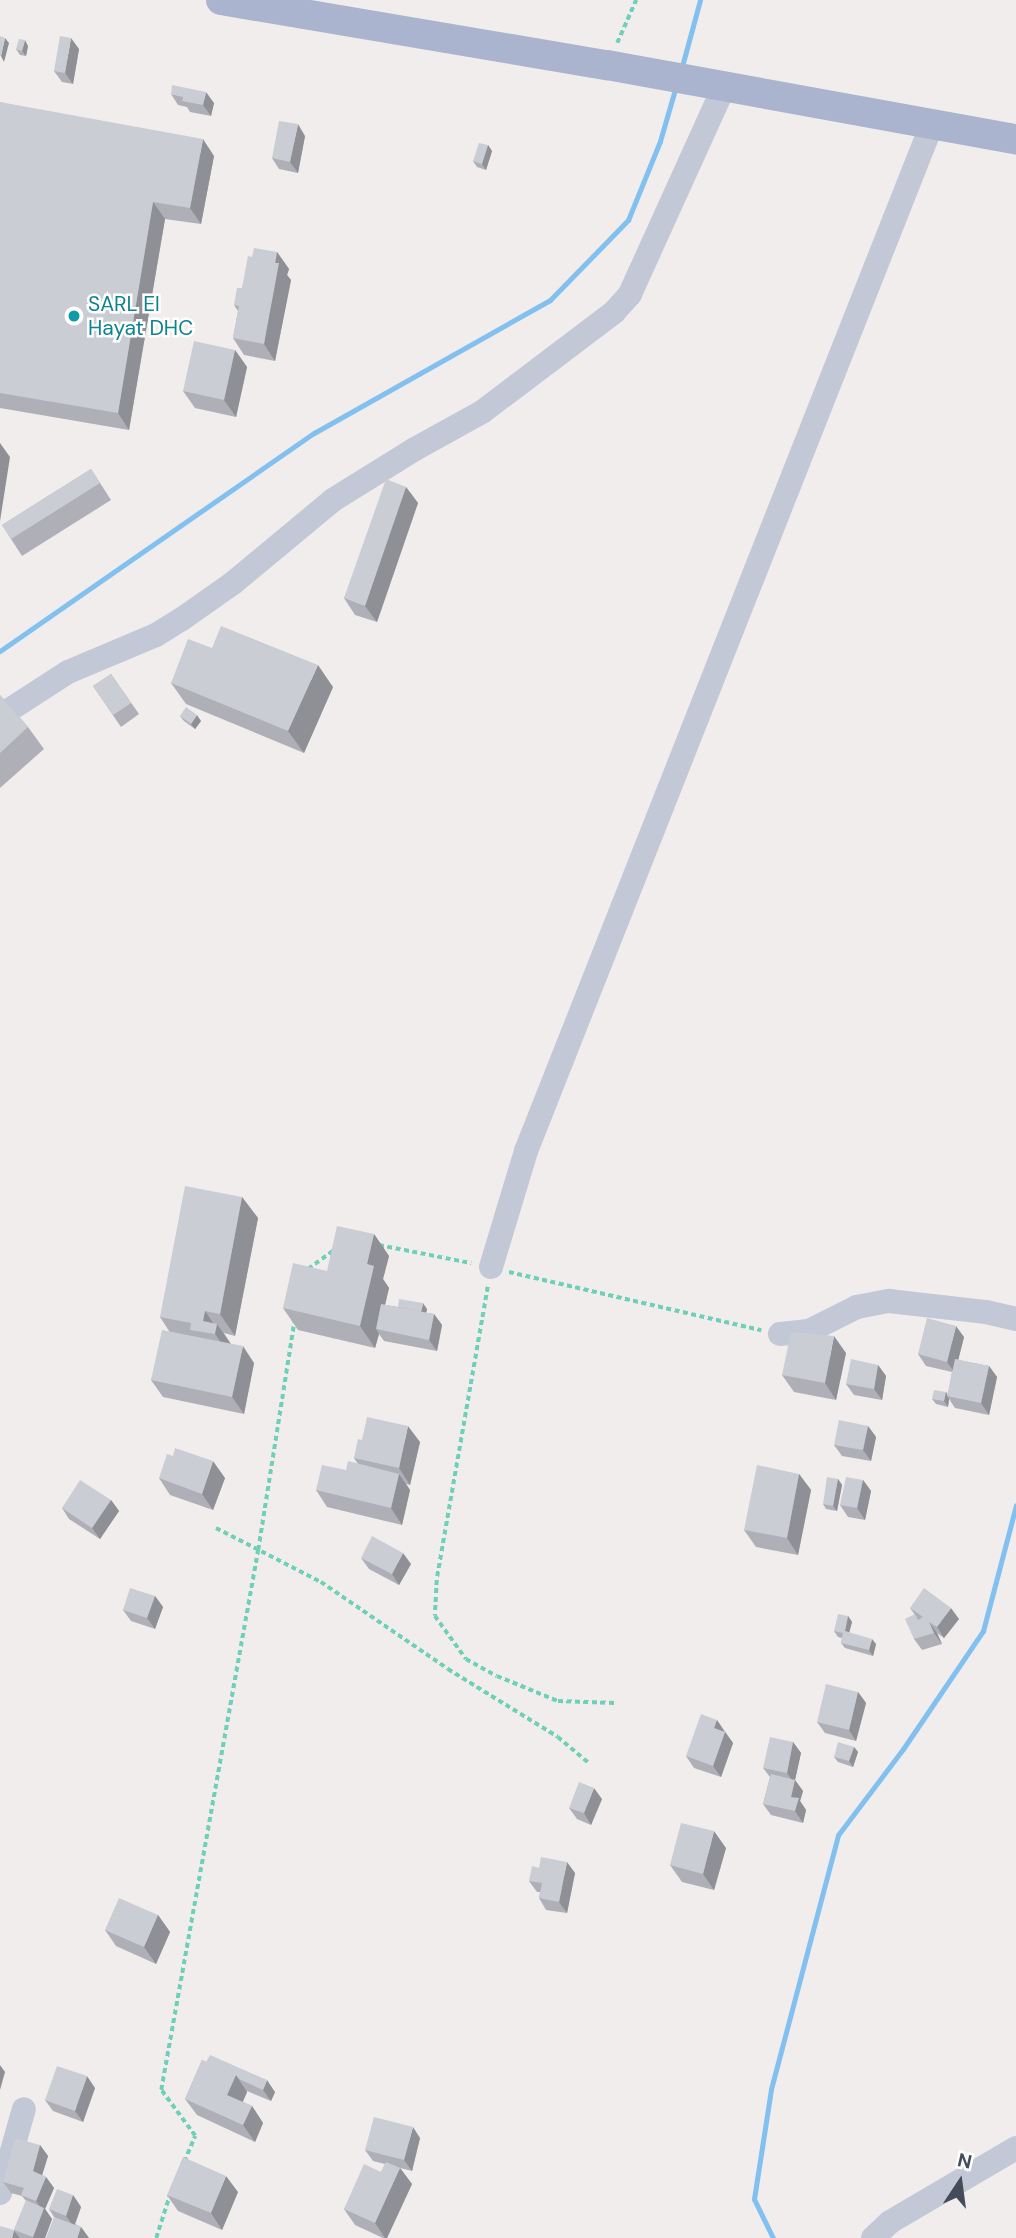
<!DOCTYPE html>
<style>
body{margin:0}
#map{position:relative;width:1016px;height:2238px;overflow:hidden;background:#f0edec;font-family:"DM Sans",sans-serif}
div>[style]{position:absolute}
[style*='--x']{left:calc(var(--x)*1px);top:calc(var(--y)*1px);width:calc(var(--w)*1px);rotate:calc(var(--a)*1deg)}
.stream>*{height:5px;margin:-2.5px;padding:0 2.5px;transform-origin:2.5px;border-radius:2.5px;background:#82c0f0}
.path>*{height:3.5px;margin-top:-1.75px;transform-origin:0;background:repeating-linear-gradient(90deg,#6ed0b6 0 5px,transparent 0 8.5px)}
.minor>*{height:24px;margin:-12px;padding:0 12px;transform-origin:12px;border-radius:12px;background:#c2c8d5}
.major>*{height:30px;margin:-15px;padding:0 15px;transform-origin:15px;border-radius:15px;background:#aab4ce}
.wall>*{inset:0;background:#afb0b7}
.shaded-wall>*{inset:0;background:#8e9095}
.building>*{inset:0;background:#cbcdd5}
.dots>*{width:19px;height:19px;translate:-50% -50%;box-sizing:border-box;border:4px solid #fff;border-radius:50%}
span{translate:-50% -50%;white-space:nowrap;text-align:center;line-height:1.15;-webkit-text-stroke:5px #fff;paint-order:stroke}
.culture-label{font-size:21px;color:#0d838f}
.left{translate:0 -50%;text-align:left}
.north{position:absolute;left:925px;top:2147px;width:70px;height:70px;-webkit-text-stroke:5px #fff;paint-order:stroke;rotate:13deg;font-size:19px;font-weight:700;line-height:28px;text-align:center;color:#444b5b}
.north::after{content:'';display:block;margin:auto;width:24px;height:32px;background:#444b5b;clip-path:polygon(50% 0,100% 100%,50% 72%,0 100%)}
</style>
<div id="map">
<div class="stream">
<div style="--x:681;--y:70;--w:73;--a:-74.8"></div>
<div style="--x:0;--y:651;--w:382;--a:-34.8"></div>
<div style="--x:314;--y:433;--w:271;--a:-29.4"></div>
<div style="--x:550;--y:300;--w:112;--a:-45.7"></div>
<div style="--x:628;--y:220;--w:85;--a:-67.9"></div>
<div style="--x:660;--y:141;--w:57;--a:-73.8"></div>
<div style="--x:773;--y:2238;--w:43;--a:-116"></div>
<div style="--x:754;--y:2199;--w:111;--a:-81.2"></div>
<div style="--x:771;--y:2089;--w:263;--a:-75.2"></div>
<div style="--x:838;--y:1835;--w:108;--a:-52.9"></div>
<div style="--x:903;--y:1749;--w:143;--a:-55.9"></div>
<div style="--x:983;--y:1631;--w:130;--a:-75.3"></div>
</div>
<div class="path">
<div style="--x:617;--y:43;--w:47;--a:-66.2"></div>
<div style="--x:379;--y:1245;--w:94;--a:11.1"></div>
<div style="--x:308;--y:1269;--w:31;--a:-36"></div>
<div style="--x:509;--y:1272;--w:259;--a:13"></div>
<div style="--x:488;--y:1287;--w:297;--a:99.9"></div>
<div style="--x:437;--y:1580;--w:36;--a:93"></div>
<div style="--x:435;--y:1616;--w:53;--a:54.2"></div>
<div style="--x:466;--y:1659;--w:35;--a:29"></div>
<div style="--x:497;--y:1676;--w:66;--a:22.3"></div>
<div style="--x:558;--y:1701;--w:57;--a:2"></div>
<div style="--x:216;--y:1528;--w:118;--a:27.2"></div>
<div style="--x:321;--y:1582;--w:154;--a:34.4"></div>
<div style="--x:448;--y:1669;--w:129;--a:31.7"></div>
<div style="--x:558;--y:1737;--w:42;--a:40.2"></div>
<div style="--x:184;--y:2162;--w:28;--a:-67"></div>
<div style="--x:195;--y:2136;--w:57;--a:-126.5"></div>
<div style="--x:161;--y:2090;--w:549;--a:-79.82"></div>
<div style="--x:258;--y:1550;--w:230;--a:-81"></div>
<div style="--x:156;--y:2238;--w:46;--a:-72.3"></div>
</div>
<div class="minor">
<div style="--x:0;--y:716;--w:81;--a:-32.9"></div>
<div style="--x:68;--y:672;--w:95;--a:-22.8"></div>
<div style="--x:156;--y:635;--w:31;--a:-32"></div>
<div style="--x:182;--y:619;--w:62;--a:-35.2"></div>
<div style="--x:233;--y:583;--w:130;--a:-39.7"></div>
<div style="--x:333;--y:500;--w:97;--a:-31.9"></div>
<div style="--x:415;--y:449;--w:77;--a:-28.9"></div>
<div style="--x:482;--y:412;--w:166;--a:-37.1"></div>
<div style="--x:614;--y:312;--w:24;--a:-48"></div>
<div style="--x:630;--y:294;--w:227;--a:-65.6"></div>
<div style="--x:491;--y:1267;--w:121;--a:-73.2"></div>
<div style="--x:526;--y:1151;--w:1104;--a:-68.43"></div>
<div style="--x:780;--y:1334;--w:29;--a:-6"></div>
<div style="--x:809;--y:1331;--w:54;--a:-26.6"></div>
<div style="--x:857;--y:1307;--w:33;--a:-11"></div>
<div style="--x:889;--y:1301;--w:98;--a:6.5"></div>
<div style="--x:986;--y:1312;--w:31;--a:13"></div>
<div style="--x:0;--y:2193;--w:87;--a:-74.1"></div>
<div style="--x:873;--y:2238;--w:23;--a:-43"></div>
<div style="--x:890;--y:2222;--w:146;--a:-30.4"></div>
</div>
<div class="major">
<div style="--x:221;--y:0;--w:391;--a:9.6"></div>
<div style="--x:607;--y:65;--w:416;--a:10.3"></div>
</div>
<div class="wall">
<div style="clip-path:polygon(28px 46px,26px 56px,20px 55px,16px 49px)"></div>
<div style="clip-path:polygon(79px 49px,73px 84px,62px 82px,54px 71px)"></div>
<div style="clip-path:polygon(171px 94px,214px 103px,211px 116px,190px 112px,187px 107px,178px 105px)"></div>
<div style="clip-path:polygon(0 102px,214px 156px,201px 224px,165px 219px,129px 430px,0 408px)"></div>
<div style="clip-path:polygon(305px 136px,298px 173px,279px 169px,272px 158px)"></div>
<div style="clip-path:polygon(488px 145px,492px 151px,486px 170px,477px 167px,473px 161px)"></div>
<div style="clip-path:polygon(277px 252px,289px 269px,287px 275px,291px 280px,275px 361px,244px 355px,233px 338px,238px 311px,234px 305px,242px 288px,252px 257px)"></div>
<div style="clip-path:polygon(235px 350px,247px 367px,236px 417px,195px 408px,183px 391px)"></div>
<div style="clip-path:polygon(91px 469px,111px 500px,22px 556px,2px 525px)"></div>
<div style="clip-path:polygon(406px 487px,418px 503px,377px 622px,355px 615px,344px 598px)"></div>
<div style="clip-path:polygon(212px 648px,333px 687px,304px 753px,186px 704px,171px 683px)"></div>
<div style="clip-path:polygon(111px 674px,139px 714px,121px 727px,93px 686px)"></div>
<div style="clip-path:polygon(0 695px,28px 727px,44px 749px,0 788px)"></div>
<div style="clip-path:polygon(180px 716px,201px 721px,195px 729px,184px 721px)"></div>
<div style="clip-path:polygon(242px 1197px,258px 1218px,235px 1336px,224px 1333px,231px 1344px,254px 1363px,244px 1414px,163px 1397px,151px 1380px,169px 1331px,160px 1317px)"></div>
<div style="clip-path:polygon(374px 1234px,389px 1256px,383px 1279px,389px 1288px,385px 1305px,398px 1307px,427px 1309px,426px 1313px,434px 1314px,442px 1325px,437px 1351px,384px 1341px,379px 1334px,375px 1348px,298px 1330px,283px 1308px,327px 1271px)"></div>
<div style="clip-path:polygon(964px 1337px,958px 1360px,989px 1366px,997px 1377px,989px 1415px,955px 1408px,949px 1399px,948px 1407px,936px 1404px,932px 1399px,946px 1392px,948px 1395px,952px 1372px,926px 1366px,918px 1354px)"></div>
<div style="clip-path:polygon(846px 1353px,836px 1400px,794px 1392px,782px 1375px)"></div>
<div style="clip-path:polygon(878px 1365px,886px 1376px,882px 1400px,854px 1395px,846px 1384px)"></div>
<div style="clip-path:polygon(868px 1426px,876px 1437px,871px 1461px,842px 1456px,834px 1445px)"></div>
<div style="clip-path:polygon(362px 1440px,420px 1442px,410px 1485px,406px 1484px,410px 1490px,402px 1525px,327px 1507px,316px 1490px,358px 1464px,354px 1458px)"></div>
<div style="clip-path:polygon(799px 1474px,811px 1490px,798px 1555px,756px 1547px,744px 1530px)"></div>
<div style="clip-path:polygon(159px 1478px,225px 1478px,213px 1510px,170px 1495px)"></div>
<div style="clip-path:polygon(838px 1479px,842px 1485px,837px 1511px,826px 1509px,823px 1504px)"></div>
<div style="clip-path:polygon(863px 1480px,871px 1491px,865px 1520px,848px 1517px,840px 1505px)"></div>
<div style="clip-path:polygon(111px 1500px,119px 1511px,100px 1539px,69px 1519px,62px 1508px)"></div>
<div style="clip-path:polygon(361px 1558px,411px 1564px,399px 1585px,369px 1569px)"></div>
<div style="clip-path:polygon(155px 1596px,163px 1607px,155px 1629px,131px 1621px,123px 1610px)"></div>
<div style="clip-path:polygon(910px 1608px,959px 1619px,944px 1638px,937px 1633px,942px 1644px,922px 1650px,914px 1639px,915px 1615px)"></div>
<div style="clip-path:polygon(848px 1616px,852px 1622px,849px 1633px,876px 1644px,873px 1656px,845px 1648px,841px 1643px,842px 1638px,838px 1637px,834px 1631px)"></div>
<div style="clip-path:polygon(858px 1692px,866px 1703px,856px 1741px,825px 1733px,817px 1722px)"></div>
<div style="clip-path:polygon(717px 1720px,733px 1743px,721px 1777px,694px 1768px,686px 1756px)"></div>
<div style="clip-path:polygon(793px 1742px,801px 1753px,795px 1780px,803px 1791px,800px 1801px,806px 1810px,803px 1823px,771px 1815px,763px 1804px,770px 1777px,763px 1768px)"></div>
<div style="clip-path:polygon(854px 1747px,858px 1752px,853px 1767px,838px 1762px,834px 1757px)"></div>
<div style="clip-path:polygon(602px 1799px,591px 1825px,577px 1819px,569px 1808px)"></div>
<div style="clip-path:polygon(726px 1848px,714px 1890px,682px 1882px,670px 1865px)"></div>
<div style="clip-path:polygon(575px 1873px,567px 1913px,546px 1910px,539px 1898px,540px 1892px,537px 1892px,529px 1881px)"></div>
<div style="clip-path:polygon(158px 1915px,170px 1932px,156px 1964px,116px 1946px,105px 1930px)"></div>
<div style="clip-path:polygon(202px 2060px,275px 2092px,271px 2101px,247px 2091px,247px 2092px,243px 2102px,252px 2106px,263px 2123px,255px 2142px,197px 2115px,185px 2099px)"></div>
<div style="clip-path:polygon(95px 2088px,83px 2122px,53px 2111px,45px 2100px)"></div>
<div style="clip-path:polygon(420px 2138px,412px 2171px,400px 2168px,412px 2184px,387px 2238px,383px 2238px,355px 2225px,344px 2209px,381px 2172px,385px 2164px,373px 2161px,365px 2150px)"></div>
<div style="clip-path:polygon(40px 2145px,48px 2156px,42px 2175px,46px 2177px,54px 2188px,45px 2209px,52px 2219px,45px 2238px,20px 2238px,14px 2230px,26px 2201px,22px 2196px,11px 2193px,3px 2182px)"></div>
<div style="clip-path:polygon(238px 2192px,222px 2230px,178px 2211px,167px 2195px)"></div>
<div style="clip-path:polygon(73px 2195px,81px 2207px,75px 2224px,81px 2227px,89px 2238px,54px 2217px,49px 2209px)"></div>
</div>
<div class="shaded-wall">
<div style="clip-path:polygon(5px 38px,9px 43px,4px 62px,1px 56px)"></div>
<div style="clip-path:polygon(71px 38px,79px 49px,73px 84px,65px 73px)"></div>
<div style="clip-path:polygon(25px 40px,28px 46px,26px 56px,22px 51px)"></div>
<div style="clip-path:polygon(206px 92px,214px 103px,211px 116px,203px 105px)"></div>
<div style="clip-path:polygon(298px 124px,305px 136px,298px 173px,290px 162px)"></div>
<div style="clip-path:polygon(203px 139px,214px 156px,201px 224px,190px 208px)"></div>
<div style="clip-path:polygon(488px 145px,492px 151px,486px 170px,482px 164px)"></div>
<div style="clip-path:polygon(153px 202px,165px 219px,129px 430px,118px 413px)"></div>
<div style="clip-path:polygon(277px 252px,289px 269px,287px 275px,291px 280px,275px 361px,264px 344px)"></div>
<div style="clip-path:polygon(235px 350px,247px 367px,236px 417px,224px 400px)"></div>
<div style="clip-path:polygon(0 443px,10px 457px,0 521px)"></div>
<div style="clip-path:polygon(406px 487px,418px 503px,377px 622px,365px 606px)"></div>
<div style="clip-path:polygon(318px 665px,333px 687px,304px 753px,288px 731px)"></div>
<div style="clip-path:polygon(197px 715px,201px 721px,195px 729px,191px 724px)"></div>
<div style="clip-path:polygon(242px 1197px,258px 1218px,235px 1336px,220px 1314px)"></div>
<div style="clip-path:polygon(374px 1234px,389px 1256px,383px 1279px,389px 1288px,379px 1330px,376px 1329px,379px 1334px,375px 1348px,360px 1326px,367px 1264px)"></div>
<div style="clip-path:polygon(423px 1303px,427px 1309px,425px 1319px,421px 1313px)"></div>
<div style="clip-path:polygon(205px 1311px,216px 1327px,217px 1324px,232px 1346px,230px 1356px,215px 1334px,203px 1321px)"></div>
<div style="clip-path:polygon(434px 1314px,442px 1325px,437px 1351px,429px 1340px)"></div>
<div style="clip-path:polygon(956px 1326px,964px 1337px,955px 1373px,947px 1362px)"></div>
<div style="clip-path:polygon(834px 1336px,846px 1353px,836px 1400px,825px 1383px)"></div>
<div style="clip-path:polygon(243px 1346px,254px 1363px,244px 1414px,232px 1397px)"></div>
<div style="clip-path:polygon(878px 1365px,886px 1376px,882px 1400px,874px 1389px)"></div>
<div style="clip-path:polygon(989px 1366px,997px 1377px,989px 1415px,981px 1403px)"></div>
<div style="clip-path:polygon(946px 1392px,949px 1397px,947px 1396px,949px 1399px,948px 1407px,944px 1401px)"></div>
<div style="clip-path:polygon(408px 1426px,420px 1442px,410px 1485px,399px 1468px)"></div>
<div style="clip-path:polygon(868px 1426px,876px 1437px,871px 1461px,863px 1450px)"></div>
<div style="clip-path:polygon(213px 1461px,225px 1478px,213px 1510px,202px 1494px)"></div>
<div style="clip-path:polygon(399px 1474px,410px 1490px,402px 1525px,391px 1508px)"></div>
<div style="clip-path:polygon(799px 1474px,811px 1490px,798px 1555px,787px 1538px)"></div>
<div style="clip-path:polygon(838px 1479px,842px 1485px,837px 1511px,833px 1506px)"></div>
<div style="clip-path:polygon(863px 1480px,871px 1491px,865px 1520px,857px 1508px)"></div>
<div style="clip-path:polygon(111px 1500px,119px 1511px,100px 1539px,92px 1528px)"></div>
<div style="clip-path:polygon(403px 1553px,411px 1564px,399px 1585px,392px 1574px)"></div>
<div style="clip-path:polygon(155px 1596px,163px 1607px,155px 1629px,147px 1618px)"></div>
<div style="clip-path:polygon(951px 1608px,959px 1619px,944px 1638px,937px 1627px)"></div>
<div style="clip-path:polygon(848px 1616px,852px 1622px,848px 1637px,845px 1631px)"></div>
<div style="clip-path:polygon(929px 1622px,937px 1633px,942px 1644px,934px 1633px)"></div>
<div style="clip-path:polygon(872px 1639px,876px 1644px,873px 1656px,869px 1650px)"></div>
<div style="clip-path:polygon(858px 1692px,866px 1703px,856px 1741px,849px 1730px)"></div>
<div style="clip-path:polygon(717px 1720px,724px 1731px,721px 1739px,714px 1728px)"></div>
<div style="clip-path:polygon(725px 1732px,733px 1743px,721px 1777px,713px 1766px)"></div>
<div style="clip-path:polygon(793px 1742px,801px 1753px,795px 1780px,803px 1791px,800px 1801px,806px 1810px,803px 1823px,795px 1811px,791px 1797px,794px 1783px,787px 1773px)"></div>
<div style="clip-path:polygon(854px 1747px,858px 1752px,853px 1767px,849px 1761px)"></div>
<div style="clip-path:polygon(594px 1788px,602px 1799px,591px 1825px,584px 1813px)"></div>
<div style="clip-path:polygon(714px 1831px,726px 1848px,714px 1890px,703px 1874px)"></div>
<div style="clip-path:polygon(567px 1862px,575px 1873px,567px 1913px,559px 1902px)"></div>
<div style="clip-path:polygon(158px 1915px,170px 1932px,156px 1964px,144px 1947px)"></div>
<div style="clip-path:polygon(0 2065px,5px 2072px,0 2090px)"></div>
<div style="clip-path:polygon(236px 2075px,247px 2092px,238px 2112px,227px 2095px)"></div>
<div style="clip-path:polygon(87px 2076px,95px 2088px,83px 2122px,75px 2111px)"></div>
<div style="clip-path:polygon(267px 2080px,275px 2092px,271px 2101px,263px 2090px)"></div>
<div style="clip-path:polygon(252px 2106px,263px 2123px,255px 2142px,243px 2125px)"></div>
<div style="clip-path:polygon(413px 2127px,420px 2138px,412px 2171px,404px 2160px)"></div>
<div style="clip-path:polygon(40px 2145px,48px 2156px,40px 2182px,33px 2171px)"></div>
<div style="clip-path:polygon(400px 2168px,412px 2184px,387px 2238px,385px 2238px,375px 2223px)"></div>
<div style="clip-path:polygon(226px 2176px,238px 2192px,222px 2230px,211px 2213px)"></div>
<div style="clip-path:polygon(46px 2177px,54px 2188px,45px 2209px,52px 2219px,45px 2238px,33px 2238px,33px 2237px,43px 2211px,36px 2201px)"></div>
<div style="clip-path:polygon(73px 2195px,81px 2207px,74px 2227px,66px 2216px)"></div>
<div style="clip-path:polygon(81px 2227px,89px 2238px,77px 2238px)"></div>
<div style="clip-path:polygon(14px 2230px,20px 2238px,12px 2238px)"></div>
</div>
<div class="building">
<div style="clip-path:polygon(0 36px,5px 38px,1px 56px,0 56px)"></div>
<div style="clip-path:polygon(60px 36px,71px 38px,65px 73px,54px 71px)"></div>
<div style="clip-path:polygon(19px 39px,25px 40px,22px 51px,16px 49px)"></div>
<div style="clip-path:polygon(172px 85px,206px 92px,203px 105px,182px 101px,183px 97px,171px 94px)"></div>
<div style="clip-path:polygon(0 102px,203px 139px,190px 208px,153px 202px,118px 413px,0 393px)"></div>
<div style="clip-path:polygon(279px 121px,298px 124px,290px 162px,272px 158px)"></div>
<div style="clip-path:polygon(479px 143px,488px 145px,482px 164px,473px 161px)"></div>
<div style="clip-path:polygon(254px 248px,277px 252px,275px 263px,279px 263px,264px 344px,233px 338px,239px 306px,234px 305px,237px 288px,242px 288px,248px 256px,252px 257px)"></div>
<div style="clip-path:polygon(194px 341px,235px 350px,224px 400px,183px 391px)"></div>
<div style="clip-path:polygon(91px 469px,100px 483px,11px 539px,2px 525px)"></div>
<div style="clip-path:polygon(386px 479px,406px 487px,365px 606px,344px 598px)"></div>
<div style="clip-path:polygon(221px 626px,318px 665px,288px 731px,171px 683px,188px 639px,212px 648px)"></div>
<div style="clip-path:polygon(111px 674px,131px 703px,113px 715px,93px 686px)"></div>
<div style="clip-path:polygon(0 695px,28px 727px,0 753px)"></div>
<div style="clip-path:polygon(186px 707px,197px 715px,191px 724px,180px 716px)"></div>
<div style="clip-path:polygon(185px 1186px,242px 1197px,220px 1314px,205px 1311px,203px 1321px,217px 1324px,215px 1334px,190px 1330px,191px 1323px,160px 1317px)"></div>
<div style="clip-path:polygon(337px 1226px,374px 1234px,367px 1264px,374px 1266px,360px 1326px,283px 1308px,293px 1263px,327px 1271px)"></div>
<div style="clip-path:polygon(399px 1299px,423px 1303px,421px 1312px,398px 1307px)"></div>
<div style="clip-path:polygon(381px 1304px,434px 1314px,429px 1340px,376px 1329px)"></div>
<div style="clip-path:polygon(927px 1318px,956px 1326px,947px 1362px,918px 1354px)"></div>
<div style="clip-path:polygon(162px 1330px,243px 1346px,232px 1397px,151px 1380px)"></div>
<div style="clip-path:polygon(791px 1332px,834px 1336px,825px 1383px,782px 1375px)"></div>
<div style="clip-path:polygon(851px 1359px,878px 1365px,874px 1389px,846px 1384px)"></div>
<div style="clip-path:polygon(955px 1359px,989px 1366px,981px 1403px,947px 1396px)"></div>
<div style="clip-path:polygon(934px 1390px,946px 1392px,944px 1401px,932px 1399px)"></div>
<div style="clip-path:polygon(367px 1417px,408px 1426px,399px 1468px,354px 1458px,358px 1439px,362px 1440px)"></div>
<div style="clip-path:polygon(839px 1420px,868px 1426px,863px 1450px,834px 1445px)"></div>
<div style="clip-path:polygon(175px 1448px,213px 1461px,202px 1494px,159px 1478px,167px 1454px,173px 1456px)"></div>
<div style="clip-path:polygon(348px 1461px,399px 1474px,391px 1508px,316px 1490px,322px 1465px,346px 1470px)"></div>
<div style="clip-path:polygon(757px 1465px,799px 1474px,787px 1538px,744px 1530px)"></div>
<div style="clip-path:polygon(827px 1477px,838px 1479px,833px 1506px,823px 1504px)"></div>
<div style="clip-path:polygon(846px 1477px,863px 1480px,857px 1508px,840px 1505px)"></div>
<div style="clip-path:polygon(80px 1480px,111px 1500px,92px 1528px,62px 1508px)"></div>
<div style="clip-path:polygon(372px 1536px,403px 1553px,392px 1574px,361px 1558px)"></div>
<div style="clip-path:polygon(130px 1588px,155px 1596px,147px 1618px,123px 1610px)"></div>
<div style="clip-path:polygon(924px 1588px,951px 1608px,937px 1627px,929px 1622px,934px 1633px,914px 1639px,905px 1619px,915px 1614px,918px 1620px,923px 1617px,910px 1608px)"></div>
<div style="clip-path:polygon(838px 1614px,848px 1616px,845px 1631px,872px 1639px,869px 1650px,841px 1643px,843px 1633px,834px 1631px)"></div>
<div style="clip-path:polygon(826px 1684px,858px 1692px,849px 1730px,817px 1722px)"></div>
<div style="clip-path:polygon(701px 1714px,717px 1720px,714px 1728px,725px 1732px,713px 1766px,686px 1756px)"></div>
<div style="clip-path:polygon(770px 1737px,793px 1742px,787px 1773px,763px 1768px)"></div>
<div style="clip-path:polygon(838px 1742px,854px 1747px,849px 1761px,834px 1757px)"></div>
<div style="clip-path:polygon(771px 1774px,795px 1780px,791px 1797px,799px 1798px,795px 1811px,763px 1804px)"></div>
<div style="clip-path:polygon(579px 1782px,594px 1788px,584px 1813px,569px 1808px)"></div>
<div style="clip-path:polygon(681px 1823px,714px 1831px,703px 1874px,670px 1865px)"></div>
<div style="clip-path:polygon(541px 1857px,567px 1862px,559px 1902px,539px 1898px,542px 1883px,529px 1881px,532px 1866px,539px 1868px)"></div>
<div style="clip-path:polygon(119px 1898px,158px 1915px,144px 1947px,105px 1930px)"></div>
<div style="clip-path:polygon(210px 2055px,267px 2080px,263px 2090px,239px 2079px,236px 2075px,206px 2062px)"></div>
<div style="clip-path:polygon(202px 2060px,236px 2075px,227px 2095px,252px 2106px,243px 2125px,185px 2099px)"></div>
<div style="clip-path:polygon(57px 2066px,87px 2076px,75px 2111px,45px 2100px)"></div>
<div style="clip-path:polygon(374px 2117px,413px 2127px,404px 2160px,365px 2150px)"></div>
<div style="clip-path:polygon(15px 2138px,40px 2145px,33px 2171px,46px 2177px,36px 2201px,21px 2195px,24px 2188px,3px 2182px)"></div>
<div style="clip-path:polygon(183px 2157px,226px 2176px,211px 2213px,167px 2195px)"></div>
<div style="clip-path:polygon(386px 2162px,400px 2168px,375px 2223px,344px 2209px,364px 2164px,381px 2172px)"></div>
<div style="clip-path:polygon(57px 2189px,73px 2195px,66px 2216px,49px 2209px)"></div>
<div style="clip-path:polygon(26px 2200px,44px 2208px,33px 2237px,14px 2230px)"></div>
<div style="clip-path:polygon(54px 2217px,81px 2227px,77px 2238px,46px 2238px)"></div>
<div style="clip-path:polygon(0 2226px,14px 2230px,12px 2238px,0 2238px)"></div>
</div>
<div class="dots">
<div style="left:74px;top:316px;background:#0f9aa8"></div>
</div>
<div class="culture-label">
<span class="left" style="left:88px;top:316px">SARL El<br>Hayat DHC</span>
</div>
<div class="north">N</div>
</div>
